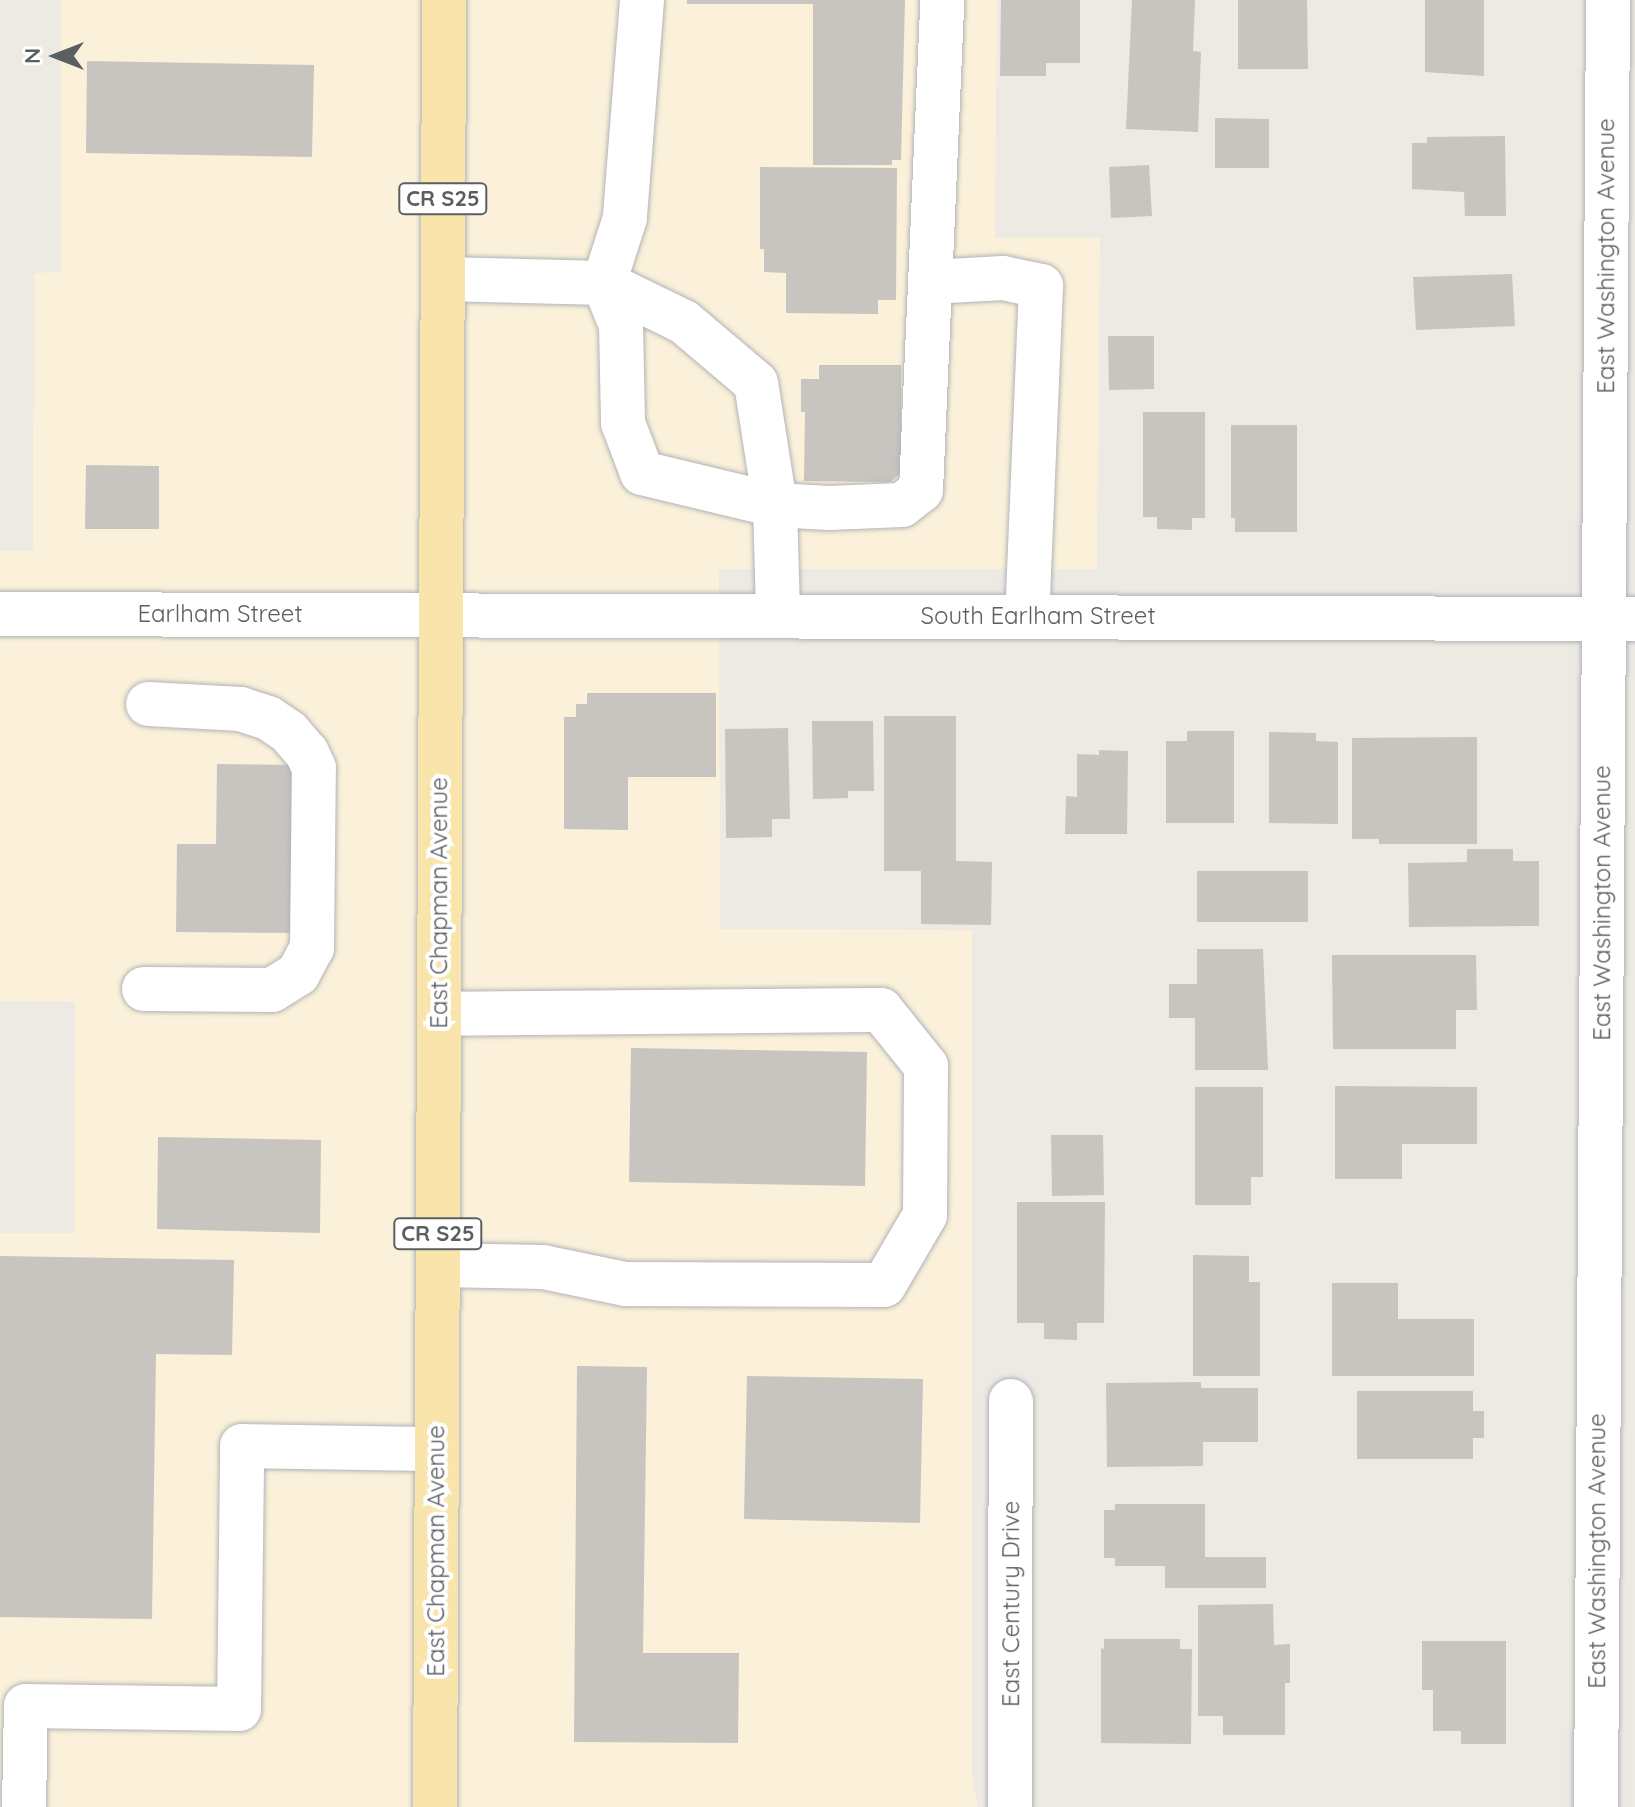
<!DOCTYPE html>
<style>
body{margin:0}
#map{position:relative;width:1635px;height:1807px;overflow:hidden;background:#ede9e3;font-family:Quicksand,sans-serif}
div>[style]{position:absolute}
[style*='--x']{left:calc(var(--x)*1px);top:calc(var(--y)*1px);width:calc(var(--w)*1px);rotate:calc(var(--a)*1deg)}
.commercial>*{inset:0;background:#fbf0d9}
.building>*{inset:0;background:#c8c4bf}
.roads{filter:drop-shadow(0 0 2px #b0b4b7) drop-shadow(0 0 2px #b0b4b7)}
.minor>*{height:44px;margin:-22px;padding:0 22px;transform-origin:22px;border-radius:22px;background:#fff}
.major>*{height:44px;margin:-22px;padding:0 22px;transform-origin:22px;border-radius:22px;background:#f9e5ab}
span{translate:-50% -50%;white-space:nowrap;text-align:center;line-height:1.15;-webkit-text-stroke:8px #fff;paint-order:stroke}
.shield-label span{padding:2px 6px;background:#fff;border:2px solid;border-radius:6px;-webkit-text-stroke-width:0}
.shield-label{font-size:22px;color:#5b5f62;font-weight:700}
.street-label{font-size:24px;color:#5b5f62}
.north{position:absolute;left:16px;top:16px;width:80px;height:80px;-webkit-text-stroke:6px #fff;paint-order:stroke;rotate:270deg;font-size:22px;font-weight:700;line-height:32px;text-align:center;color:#5b5f62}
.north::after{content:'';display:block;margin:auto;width:28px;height:36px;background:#5b5f62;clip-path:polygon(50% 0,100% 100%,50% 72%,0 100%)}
</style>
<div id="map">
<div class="commercial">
<div style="clip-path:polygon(61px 0,997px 0,995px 238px,1100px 238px,1097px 569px,719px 569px,720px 929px,972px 930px,972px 1776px,978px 1807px,0 1807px,0 1233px,74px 1233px,75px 1002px,0 1001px,0 551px,33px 551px,34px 273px,61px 272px)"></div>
</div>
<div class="building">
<div style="clip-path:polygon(687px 0,905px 0,901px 160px,892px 160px,892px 165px,813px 165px,813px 4px,687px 4px)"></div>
<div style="clip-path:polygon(1001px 0,1080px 0,1080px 63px,1046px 63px,1046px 76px,1000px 76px)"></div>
<div style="clip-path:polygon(1132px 0,1195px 0,1193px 51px,1201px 52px,1198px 132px,1126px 129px)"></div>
<div style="clip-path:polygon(1238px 0,1307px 0,1308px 69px,1238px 69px)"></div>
<div style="clip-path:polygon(1425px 0,1484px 0,1484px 76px,1425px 72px)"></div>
<div style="clip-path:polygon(87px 61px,314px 65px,312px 157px,86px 153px)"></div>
<div style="clip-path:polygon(1215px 118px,1269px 119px,1269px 168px,1215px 168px)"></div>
<div style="clip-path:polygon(1505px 136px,1506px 216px,1465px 216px,1464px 192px,1412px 189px,1412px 143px,1427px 143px,1427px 137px)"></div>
<div style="clip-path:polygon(1149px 165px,1152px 216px,1111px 218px,1109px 167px)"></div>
<div style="clip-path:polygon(760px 167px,897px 168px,896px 300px,878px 300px,878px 314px,786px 313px,786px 273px,764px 272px,764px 249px,760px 249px)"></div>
<div style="clip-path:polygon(1512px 274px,1515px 326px,1416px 330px,1413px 277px)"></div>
<div style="clip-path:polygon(1108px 336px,1154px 336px,1154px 389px,1109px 390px)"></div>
<div style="clip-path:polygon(819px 365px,901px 365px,901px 473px,890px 482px,804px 481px,805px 412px,801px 412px,801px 379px,819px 379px)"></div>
<div style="clip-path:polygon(1143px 412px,1205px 412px,1205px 518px,1192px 518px,1192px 530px,1157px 529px,1157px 517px,1143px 517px)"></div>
<div style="clip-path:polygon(1231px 425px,1297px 425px,1297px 532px,1235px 532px,1235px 518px,1231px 518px)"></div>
<div style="clip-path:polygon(86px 465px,159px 466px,159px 529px,85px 529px)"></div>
<div style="clip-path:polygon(587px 693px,716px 693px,716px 777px,628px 777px,628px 830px,564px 829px,564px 717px,576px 717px,576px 704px,587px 704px)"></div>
<div style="clip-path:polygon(884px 716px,956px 716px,956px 861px,992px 862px,991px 925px,921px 924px,921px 871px,884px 871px)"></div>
<div style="clip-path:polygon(812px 721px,873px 721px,874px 791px,848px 791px,848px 798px,813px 799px)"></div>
<div style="clip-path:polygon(788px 728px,790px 819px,772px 819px,772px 837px,726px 838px,725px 729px)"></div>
<div style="clip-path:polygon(1187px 731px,1234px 731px,1234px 823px,1166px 823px,1166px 741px,1187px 741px)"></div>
<div style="clip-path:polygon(1269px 732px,1316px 733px,1316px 741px,1338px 742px,1338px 824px,1269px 823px)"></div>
<div style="clip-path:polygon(1477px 737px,1477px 844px,1379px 844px,1379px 839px,1352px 839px,1352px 738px)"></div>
<div style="clip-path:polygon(1099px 750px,1128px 751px,1127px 834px,1065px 834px,1066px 796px,1077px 797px,1077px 754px,1099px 755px)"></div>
<div style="clip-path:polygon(217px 764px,301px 765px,299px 933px,176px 932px,177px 844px,216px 844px)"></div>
<div style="clip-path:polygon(1467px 849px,1513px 849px,1513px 861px,1539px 861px,1539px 926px,1409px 927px,1408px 863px,1467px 862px)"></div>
<div style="clip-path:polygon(1197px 871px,1308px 871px,1308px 922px,1197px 922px)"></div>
<div style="clip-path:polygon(1197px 949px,1263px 949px,1268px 1070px,1195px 1070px,1195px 1018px,1169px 1018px,1169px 984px,1197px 984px)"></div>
<div style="clip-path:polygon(1332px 955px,1476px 955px,1477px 1010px,1456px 1010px,1456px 1049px,1333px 1049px)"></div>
<div style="clip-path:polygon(631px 1048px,867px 1052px,865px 1186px,629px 1182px)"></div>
<div style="clip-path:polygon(1335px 1086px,1477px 1087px,1477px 1144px,1402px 1144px,1402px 1179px,1335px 1179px)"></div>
<div style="clip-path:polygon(1195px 1087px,1263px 1087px,1263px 1177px,1251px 1177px,1251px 1205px,1195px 1205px)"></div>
<div style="clip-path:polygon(1051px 1135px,1103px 1135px,1104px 1195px,1052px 1196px)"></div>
<div style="clip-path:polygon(158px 1137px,321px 1140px,320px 1233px,157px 1229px)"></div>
<div style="clip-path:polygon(1017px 1202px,1105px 1202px,1104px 1323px,1077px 1323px,1077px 1340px,1044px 1339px,1044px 1323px,1017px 1323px)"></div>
<div style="clip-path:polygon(1193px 1255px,1249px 1256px,1249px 1282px,1260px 1282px,1260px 1376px,1193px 1376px)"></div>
<div style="clip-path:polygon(0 1256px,234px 1260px,232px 1355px,156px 1354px,152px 1619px,0 1617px)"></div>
<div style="clip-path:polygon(1332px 1283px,1398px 1283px,1398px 1319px,1474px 1319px,1474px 1376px,1332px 1376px)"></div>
<div style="clip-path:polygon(577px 1366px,647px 1367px,643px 1653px,739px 1653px,738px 1743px,574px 1742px)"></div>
<div style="clip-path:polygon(747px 1376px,923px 1379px,920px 1523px,744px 1519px)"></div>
<div style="clip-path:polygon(1201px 1382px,1201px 1388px,1258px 1388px,1258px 1442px,1203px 1442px,1203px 1466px,1107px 1467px,1106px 1383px)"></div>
<div style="clip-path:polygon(1357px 1391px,1473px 1391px,1473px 1411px,1484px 1411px,1484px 1438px,1473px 1438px,1473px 1459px,1357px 1459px)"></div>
<div style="clip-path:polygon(1115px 1504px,1205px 1504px,1205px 1557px,1266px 1557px,1266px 1588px,1165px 1588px,1165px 1566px,1115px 1566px,1115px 1558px,1104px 1558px,1104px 1510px,1115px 1510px)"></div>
<div style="clip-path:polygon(1273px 1604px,1274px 1645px,1290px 1644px,1290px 1683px,1285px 1683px,1285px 1735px,1223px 1735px,1223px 1716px,1198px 1716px,1198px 1605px)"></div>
<div style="clip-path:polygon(1104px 1639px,1180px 1639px,1180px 1649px,1192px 1649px,1191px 1744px,1101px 1743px,1101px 1648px,1104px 1649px)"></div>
<div style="clip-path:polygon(1422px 1641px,1506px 1641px,1506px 1744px,1461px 1744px,1461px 1731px,1433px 1731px,1433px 1690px,1422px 1690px)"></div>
</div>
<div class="roads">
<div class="minor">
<div style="--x:642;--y:0;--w:219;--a:94.5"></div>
<div style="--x:625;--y:218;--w:68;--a:107.9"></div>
<div style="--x:604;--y:283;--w:89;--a:26"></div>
<div style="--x:684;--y:322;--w:94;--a:40.3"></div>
<div style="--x:756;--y:383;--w:123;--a:81.1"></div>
<div style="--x:775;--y:505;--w:54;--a:3.2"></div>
<div style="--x:829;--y:508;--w:73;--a:-2.4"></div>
<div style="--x:902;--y:505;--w:24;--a:-38"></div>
<div style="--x:921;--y:490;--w:490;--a:-87.5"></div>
<div style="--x:443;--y:279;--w:161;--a:1.4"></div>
<div style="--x:604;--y:283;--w:45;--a:68"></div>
<div style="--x:621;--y:325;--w:98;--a:88.8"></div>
<div style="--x:623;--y:423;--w:53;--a:69.2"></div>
<div style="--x:642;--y:473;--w:137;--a:13.5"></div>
<div style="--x:775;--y:505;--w:110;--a:88.4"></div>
<div style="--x:930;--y:282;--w:73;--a:-3.1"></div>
<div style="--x:1003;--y:278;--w:39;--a:12"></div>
<div style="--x:1041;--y:286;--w:329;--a:92.4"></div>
<div style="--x:0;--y:614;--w:1635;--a:0.18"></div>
<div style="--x:144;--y:989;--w:128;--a:0.4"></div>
<div style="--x:272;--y:990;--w:31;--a:-32"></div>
<div style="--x:298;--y:974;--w:30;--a:-62"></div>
<div style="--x:312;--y:948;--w:180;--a:-89.4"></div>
<div style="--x:314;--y:768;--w:17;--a:-115"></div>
<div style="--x:307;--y:753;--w:28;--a:-131"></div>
<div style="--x:289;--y:732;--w:25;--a:-146"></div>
<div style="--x:268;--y:718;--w:28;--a:-162"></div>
<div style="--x:241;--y:709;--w:93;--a:-176.9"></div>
<div style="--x:438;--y:1265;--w:105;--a:1.1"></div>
<div style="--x:543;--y:1267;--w:84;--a:11.7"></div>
<div style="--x:625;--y:1284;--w:259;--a:0.2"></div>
<div style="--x:884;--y:1285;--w:81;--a:-59.6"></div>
<div style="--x:925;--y:1215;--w:149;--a:-89.6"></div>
<div style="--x:926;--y:1066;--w:72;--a:-128.8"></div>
<div style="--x:881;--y:1010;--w:442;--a:179.5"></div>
<div style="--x:24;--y:1807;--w:101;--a:-88.9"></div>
<div style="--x:26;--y:1706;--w:213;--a:0.8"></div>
<div style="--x:239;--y:1709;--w:263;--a:-89.3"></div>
<div style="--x:242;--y:1446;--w:195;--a:0.9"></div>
<div style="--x:1010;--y:1807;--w:406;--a:-89.9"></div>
<div style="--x:1596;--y:1807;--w:1807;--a:-89.62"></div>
</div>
<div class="major">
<div style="--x:435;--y:1807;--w:1807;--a:-89.71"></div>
</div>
</div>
<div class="shield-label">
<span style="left:443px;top:199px">CR S25</span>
<span style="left:438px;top:1234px">CR S25</span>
</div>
<div class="street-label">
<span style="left:1606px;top:256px;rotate:-90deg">East Washington Avenue</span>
<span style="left:220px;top:614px">Earlham Street</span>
<span style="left:1038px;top:616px">South Earlham Street</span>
<span style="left:439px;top:903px;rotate:-90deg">East Chapman Avenue</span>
<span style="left:1602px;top:903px;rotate:-90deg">East Washington Avenue</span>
<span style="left:436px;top:1551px;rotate:-90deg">East Chapman Avenue</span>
<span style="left:1597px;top:1551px;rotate:-90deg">East Washington Avenue</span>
<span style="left:1011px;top:1604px;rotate:-90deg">East Century Drive</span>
</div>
<div class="north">N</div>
</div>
